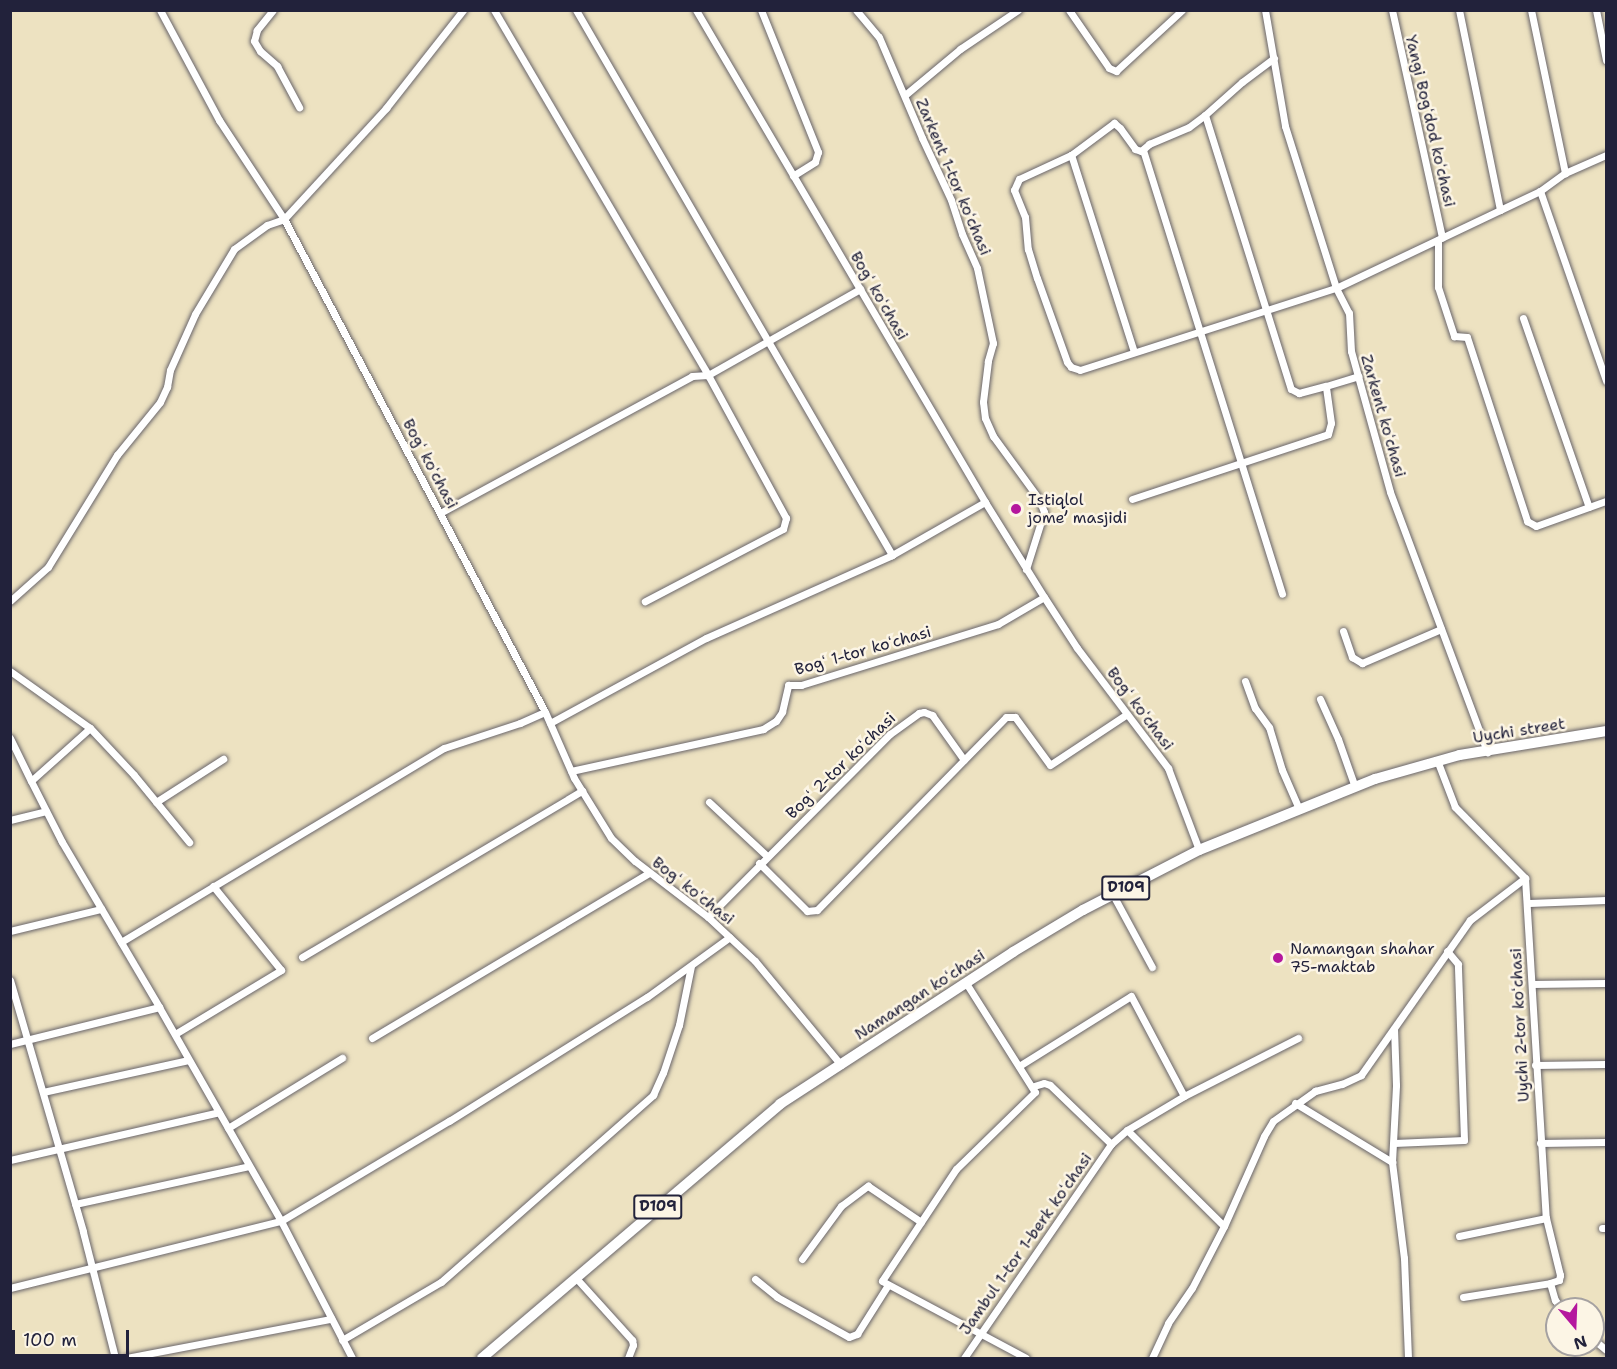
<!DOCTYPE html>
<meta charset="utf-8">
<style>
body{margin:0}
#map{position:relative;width:1617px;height:1369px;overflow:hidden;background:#ede2c1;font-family:"Shantell Sans",sans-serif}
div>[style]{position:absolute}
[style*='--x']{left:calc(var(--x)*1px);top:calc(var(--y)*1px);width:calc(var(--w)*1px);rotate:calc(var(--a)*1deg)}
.roads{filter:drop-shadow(0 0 2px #69656a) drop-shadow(0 0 2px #69656a)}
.minor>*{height:7px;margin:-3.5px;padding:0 3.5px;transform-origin:3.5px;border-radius:3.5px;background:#fff}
.primary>*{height:10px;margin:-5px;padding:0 5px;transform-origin:5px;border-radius:5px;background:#fff}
.dots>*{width:16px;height:16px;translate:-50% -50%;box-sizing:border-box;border:3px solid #fcf5e5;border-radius:50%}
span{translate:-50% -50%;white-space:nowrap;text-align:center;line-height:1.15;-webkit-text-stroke:5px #fcf5e5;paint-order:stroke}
.shield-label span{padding:2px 4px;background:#fcf5e5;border:2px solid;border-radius:4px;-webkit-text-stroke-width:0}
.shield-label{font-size:15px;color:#22223b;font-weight:700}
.street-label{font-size:16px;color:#22223b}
.poi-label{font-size:16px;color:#22223b}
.left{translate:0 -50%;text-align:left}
.frame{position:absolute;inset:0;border:12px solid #22223b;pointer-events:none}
.north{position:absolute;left:1545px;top:1297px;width:60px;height:60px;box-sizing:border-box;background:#fcf5e5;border:2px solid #a5a1a1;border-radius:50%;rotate:161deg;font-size:16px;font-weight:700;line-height:24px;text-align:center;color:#22223b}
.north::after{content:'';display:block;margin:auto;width:21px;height:27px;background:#b5179e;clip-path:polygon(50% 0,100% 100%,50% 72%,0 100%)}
.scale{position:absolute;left:12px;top:1330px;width:117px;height:27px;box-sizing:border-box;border:3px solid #22223b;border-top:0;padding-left:8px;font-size:18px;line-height:21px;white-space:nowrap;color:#22223b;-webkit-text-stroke:4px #fcf5e5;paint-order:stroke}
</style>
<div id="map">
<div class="roads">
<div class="minor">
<div style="--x:160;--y:10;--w:125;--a:61.8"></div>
<div style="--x:219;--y:120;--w:118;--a:56.7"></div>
<div style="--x:284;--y:219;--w:558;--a:62.1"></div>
<div style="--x:545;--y:712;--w:72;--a:66.3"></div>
<div style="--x:574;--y:778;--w:70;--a:58.3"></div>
<div style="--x:611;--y:838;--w:33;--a:44"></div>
<div style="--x:635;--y:861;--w:92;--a:37.5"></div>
<div style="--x:708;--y:917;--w:64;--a:43.1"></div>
<div style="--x:755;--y:961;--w:135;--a:50.4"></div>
<div style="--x:273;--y:10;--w:26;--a:129"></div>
<div style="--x:257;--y:30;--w:11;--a:105"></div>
<div style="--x:254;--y:41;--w:12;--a:59"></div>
<div style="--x:260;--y:51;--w:23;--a:41"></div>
<div style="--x:277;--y:66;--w:47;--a:61.8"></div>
<div style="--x:494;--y:10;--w:423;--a:59.6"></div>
<div style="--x:708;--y:375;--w:163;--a:61.4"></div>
<div style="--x:786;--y:518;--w:11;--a:105"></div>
<div style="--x:783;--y:529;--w:156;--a:152.4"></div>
<div style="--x:576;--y:10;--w:630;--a:59.89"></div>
<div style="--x:696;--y:10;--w:571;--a:59.57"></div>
<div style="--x:985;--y:502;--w:112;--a:58.2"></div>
<div style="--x:1044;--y:597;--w:61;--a:57.1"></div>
<div style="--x:1077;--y:648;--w:151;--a:52.8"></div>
<div style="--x:1168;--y:768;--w:88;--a:69.3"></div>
<div style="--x:761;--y:10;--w:153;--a:68.1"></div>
<div style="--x:818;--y:152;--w:10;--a:107"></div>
<div style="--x:815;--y:162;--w:26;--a:148"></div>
<div style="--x:856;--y:10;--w:35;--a:50"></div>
<div style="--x:879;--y:37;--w:110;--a:66.9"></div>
<div style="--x:922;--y:138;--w:68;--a:64.9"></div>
<div style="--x:951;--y:200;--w:36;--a:72"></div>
<div style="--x:962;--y:234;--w:37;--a:66"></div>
<div style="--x:977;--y:268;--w:77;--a:78"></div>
<div style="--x:993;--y:343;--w:19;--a:106"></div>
<div style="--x:988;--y:361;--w:41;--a:97"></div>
<div style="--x:983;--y:402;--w:16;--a:83"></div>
<div style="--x:985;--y:418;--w:20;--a:66"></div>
<div style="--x:993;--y:436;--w:78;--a:53.9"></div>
<div style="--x:1039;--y:499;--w:14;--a:69"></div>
<div style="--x:1044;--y:512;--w:60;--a:107.5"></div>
<div style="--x:1069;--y:10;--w:70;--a:55.4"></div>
<div style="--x:1109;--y:68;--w:8;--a:23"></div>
<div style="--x:1116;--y:71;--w:90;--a:-42.7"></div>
<div style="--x:1265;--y:10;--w:118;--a:80.2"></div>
<div style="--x:1285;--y:126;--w:170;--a:72.5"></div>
<div style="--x:1336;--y:288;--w:28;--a:63"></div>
<div style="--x:1349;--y:313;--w:38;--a:87"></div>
<div style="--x:1351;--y:351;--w:146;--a:74.5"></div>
<div style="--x:1390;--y:492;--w:278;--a:69.5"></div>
<div style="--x:1392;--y:10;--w:233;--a:77.6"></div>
<div style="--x:1459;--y:10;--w:204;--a:78.4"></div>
<div style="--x:1531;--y:10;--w:167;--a:78.2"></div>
<div style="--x:1596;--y:10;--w:51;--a:78.7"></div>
<div style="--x:1274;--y:58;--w:40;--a:143"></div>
<div style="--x:1242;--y:82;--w:50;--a:138.3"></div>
<div style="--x:1205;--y:115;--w:287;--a:72.6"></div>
<div style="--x:1291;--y:389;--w:9;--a:27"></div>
<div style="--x:1299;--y:393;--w:28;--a:-15"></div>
<div style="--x:905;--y:95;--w:72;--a:-39.9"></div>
<div style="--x:960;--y:49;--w:70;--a:-33.9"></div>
<div style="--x:1143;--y:150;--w:465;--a:72.6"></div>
<div style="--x:1071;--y:155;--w:54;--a:-36.7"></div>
<div style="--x:1114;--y:123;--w:8;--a:40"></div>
<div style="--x:1120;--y:128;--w:26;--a:54"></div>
<div style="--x:1135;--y:149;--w:6;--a:18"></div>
<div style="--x:1141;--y:151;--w:11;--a:-41"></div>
<div style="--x:1149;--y:144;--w:43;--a:-23"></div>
<div style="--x:1189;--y:127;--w:20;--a:-37"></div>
<div style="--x:1540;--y:191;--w:201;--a:70.8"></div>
<div style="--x:1438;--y:240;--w:47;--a:90"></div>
<div style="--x:1438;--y:287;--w:52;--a:71.9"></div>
<div style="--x:1454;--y:336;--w:13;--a:4"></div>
<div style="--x:1467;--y:337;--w:194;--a:71.9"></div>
<div style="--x:1527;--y:521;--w:10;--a:29"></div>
<div style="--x:1536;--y:526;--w:74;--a:-19.7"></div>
<div style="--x:1523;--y:318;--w:200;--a:70.8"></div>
<div style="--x:1134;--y:352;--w:207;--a:-107.7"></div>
<div style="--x:1071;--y:155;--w:57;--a:155.2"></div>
<div style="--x:1019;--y:179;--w:12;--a:114"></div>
<div style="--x:1014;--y:190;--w:29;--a:68"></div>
<div style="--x:1025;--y:217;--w:32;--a:85"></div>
<div style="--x:1028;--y:249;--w:30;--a:73"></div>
<div style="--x:1037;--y:278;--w:89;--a:70.3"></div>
<div style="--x:1067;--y:362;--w:6;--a:51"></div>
<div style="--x:1071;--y:367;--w:9;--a:18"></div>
<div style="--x:1080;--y:370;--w:269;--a:-17.8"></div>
<div style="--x:1336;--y:288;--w:182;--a:-25.4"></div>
<div style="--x:1500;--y:210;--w:44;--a:-25.4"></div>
<div style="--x:1540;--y:191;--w:31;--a:-36"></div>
<div style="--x:1565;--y:173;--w:45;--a:-23.7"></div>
<div style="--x:1132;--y:499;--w:206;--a:-18.3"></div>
<div style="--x:1328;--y:434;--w:11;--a:-75"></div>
<div style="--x:1331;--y:423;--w:37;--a:-98"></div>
<div style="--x:1326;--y:386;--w:34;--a:-17"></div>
<div style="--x:440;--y:513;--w:287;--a:-28.5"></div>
<div style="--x:692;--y:376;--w:16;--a:-4"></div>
<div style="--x:708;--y:375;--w:175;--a:-29.5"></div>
<div style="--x:10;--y:601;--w:51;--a:-41.8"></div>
<div style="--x:48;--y:567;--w:132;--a:-58.4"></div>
<div style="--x:117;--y:455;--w:68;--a:-50.9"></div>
<div style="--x:160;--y:402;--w:17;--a:-65"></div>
<div style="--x:167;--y:387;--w:17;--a:-80"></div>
<div style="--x:170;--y:370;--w:61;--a:-65.9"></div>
<div style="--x:195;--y:314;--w:76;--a:-59"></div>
<div style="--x:234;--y:249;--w:41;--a:-36"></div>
<div style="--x:267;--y:225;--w:18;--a:-19"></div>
<div style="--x:284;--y:219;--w:151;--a:-47.4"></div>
<div style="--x:386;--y:108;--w:125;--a:-51.8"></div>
<div style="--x:1343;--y:631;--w:28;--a:71"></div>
<div style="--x:1352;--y:657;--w:12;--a:31"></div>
<div style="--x:1362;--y:663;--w:86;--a:-23.3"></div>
<div style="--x:10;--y:671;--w:98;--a:35.5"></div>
<div style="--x:90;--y:728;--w:79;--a:138.1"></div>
<div style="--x:31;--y:781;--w:68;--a:63.1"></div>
<div style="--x:62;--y:842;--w:191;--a:59.5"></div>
<div style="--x:159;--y:1007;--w:246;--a:60.3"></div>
<div style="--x:281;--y:1221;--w:154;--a:62.6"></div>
<div style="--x:1245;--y:681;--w:29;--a:70"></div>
<div style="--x:1255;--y:708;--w:24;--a:54"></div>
<div style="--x:1269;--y:727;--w:45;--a:73.2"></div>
<div style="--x:1282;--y:770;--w:43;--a:66.4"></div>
<div style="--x:1320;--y:699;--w:44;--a:65.8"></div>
<div style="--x:1338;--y:739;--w:51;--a:70.5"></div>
<div style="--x:550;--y:723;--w:178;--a:-28.6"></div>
<div style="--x:706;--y:638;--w:204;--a:-24"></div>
<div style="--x:892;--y:555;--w:107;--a:-29.7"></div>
<div style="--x:90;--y:728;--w:64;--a:46.9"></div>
<div style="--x:134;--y:775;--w:87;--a:50.6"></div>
<div style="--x:10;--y:738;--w:48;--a:64"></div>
<div style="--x:1437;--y:760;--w:50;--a:69"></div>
<div style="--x:1455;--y:807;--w:100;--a:45.4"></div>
<div style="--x:1525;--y:878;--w:341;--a:86.5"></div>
<div style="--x:1546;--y:1218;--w:59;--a:76.2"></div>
<div style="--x:1560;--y:1275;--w:5;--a:101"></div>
<div style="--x:1559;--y:1280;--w:9;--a:162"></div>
<div style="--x:1550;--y:1283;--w:18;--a:74"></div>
<div style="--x:1555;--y:1300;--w:11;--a:52"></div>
<div style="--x:571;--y:771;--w:197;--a:-12.3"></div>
<div style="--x:763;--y:729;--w:15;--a:-32"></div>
<div style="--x:776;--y:721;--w:11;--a:-56"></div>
<div style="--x:782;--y:712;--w:28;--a:-77"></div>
<div style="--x:788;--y:685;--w:13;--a:0"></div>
<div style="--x:801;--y:685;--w:206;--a:-17.2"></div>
<div style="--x:998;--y:624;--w:53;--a:-30.4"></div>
<div style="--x:156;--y:802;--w:80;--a:-32.7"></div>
<div style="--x:709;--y:802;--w:79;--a:43"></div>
<div style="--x:10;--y:820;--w:37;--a:-14"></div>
<div style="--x:759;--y:863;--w:68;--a:45"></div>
<div style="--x:807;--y:911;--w:10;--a:-6"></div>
<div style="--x:817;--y:910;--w:270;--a:-45.6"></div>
<div style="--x:1006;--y:717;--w:9;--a:0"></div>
<div style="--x:1015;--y:717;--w:59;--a:53.9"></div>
<div style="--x:1050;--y:765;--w:92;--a:-33.5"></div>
<div style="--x:1113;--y:895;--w:82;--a:61.6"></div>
<div style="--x:1529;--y:903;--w:77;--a:-2.2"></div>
<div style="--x:708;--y:917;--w:258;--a:-45.2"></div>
<div style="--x:890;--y:734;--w:36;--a:-36"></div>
<div style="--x:919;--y:713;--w:5;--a:-11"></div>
<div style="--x:924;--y:712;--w:9;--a:21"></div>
<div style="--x:932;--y:715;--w:55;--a:54.6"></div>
<div style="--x:10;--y:931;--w:94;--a:-13.6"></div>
<div style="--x:121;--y:942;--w:377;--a:-31"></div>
<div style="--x:444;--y:748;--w:80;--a:-18.2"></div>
<div style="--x:520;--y:723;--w:27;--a:-24"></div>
<div style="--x:302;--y:957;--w:326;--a:-30.7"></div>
<div style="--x:10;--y:980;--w:262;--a:73.8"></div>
<div style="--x:83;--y:1232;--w:130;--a:75.7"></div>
<div style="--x:966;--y:983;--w:129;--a:57.7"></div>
<div style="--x:1035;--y:1092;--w:110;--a:135.7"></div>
<div style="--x:956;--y:1169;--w:134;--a:123.5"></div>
<div style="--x:882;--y:1281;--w:163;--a:28.1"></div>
<div style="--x:1532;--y:984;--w:74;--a:-0.8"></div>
<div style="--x:175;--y:1034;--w:124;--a:-31.1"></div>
<div style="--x:281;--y:970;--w:108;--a:-129"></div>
<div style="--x:372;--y:1038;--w:322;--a:-30.8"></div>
<div style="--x:10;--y:1044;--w:154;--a:-13.9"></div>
<div style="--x:1535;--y:1065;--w:71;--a:-0.8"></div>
<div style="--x:1019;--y:1066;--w:132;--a:-32"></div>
<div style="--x:1131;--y:996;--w:113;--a:62.1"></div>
<div style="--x:1034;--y:1086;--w:10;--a:-17"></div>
<div style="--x:1044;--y:1083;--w:6;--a:18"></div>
<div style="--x:1050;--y:1085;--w:85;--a:44"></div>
<div style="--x:43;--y:1092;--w:149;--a:-12.4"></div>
<div style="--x:1295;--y:1103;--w:114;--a:31.3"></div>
<div style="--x:1392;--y:1162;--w:97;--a:82.9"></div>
<div style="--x:1404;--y:1258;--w:100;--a:87.7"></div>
<div style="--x:228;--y:1128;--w:134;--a:-31.6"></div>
<div style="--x:1127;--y:1130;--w:136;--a:44.7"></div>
<div style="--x:1394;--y:1143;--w:70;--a:-2.5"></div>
<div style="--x:1464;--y:1140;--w:176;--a:-92"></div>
<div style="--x:1458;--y:964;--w:17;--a:-130"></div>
<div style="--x:1540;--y:1143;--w:66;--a:-0.9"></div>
<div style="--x:10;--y:1160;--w:214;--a:-12.9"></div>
<div style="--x:1392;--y:1162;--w:77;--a:-87"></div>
<div style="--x:1396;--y:1085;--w:56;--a:-92"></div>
<div style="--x:75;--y:1204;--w:178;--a:-12.3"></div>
<div style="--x:1602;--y:1228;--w:4;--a:0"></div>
<div style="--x:1459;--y:1236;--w:89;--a:-11.7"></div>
<div style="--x:802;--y:1259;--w:66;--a:-53.7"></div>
<div style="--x:841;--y:1206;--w:34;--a:-37"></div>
<div style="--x:868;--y:1186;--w:64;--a:34.2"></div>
<div style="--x:576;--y:1278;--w:84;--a:47.9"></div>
<div style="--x:632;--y:1340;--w:5;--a:79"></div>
<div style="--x:633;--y:1345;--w:14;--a:111"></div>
<div style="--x:755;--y:1279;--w:28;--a:39"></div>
<div style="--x:777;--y:1297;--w:82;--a:29.1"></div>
<div style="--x:849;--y:1337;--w:9;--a:-21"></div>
<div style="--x:857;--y:1334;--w:58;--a:-57.7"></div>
<div style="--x:10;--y:1288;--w:279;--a:-13.9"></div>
<div style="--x:281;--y:1221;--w:196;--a:-30.8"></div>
<div style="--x:449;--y:1121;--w:234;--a:-32.1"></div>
<div style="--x:647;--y:997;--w:102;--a:-35.9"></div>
<div style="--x:1463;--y:1297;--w:88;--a:-9.1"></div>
<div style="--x:1593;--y:1339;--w:17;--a:40"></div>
<div style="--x:342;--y:1340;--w:115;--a:-30.4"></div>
<div style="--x:441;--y:1282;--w:283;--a:-41.4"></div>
<div style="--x:653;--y:1095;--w:24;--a:-66"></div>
<div style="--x:663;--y:1073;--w:51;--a:-71.6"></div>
<div style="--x:679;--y:1025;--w:60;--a:-78.5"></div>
<div style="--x:126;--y:1358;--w:209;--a:-10.8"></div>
<div style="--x:964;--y:1358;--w:260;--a:-55.5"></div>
<div style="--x:1111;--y:1144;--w:21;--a:-41"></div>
<div style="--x:1127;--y:1130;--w:66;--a:-30.8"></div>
<div style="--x:1184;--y:1096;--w:128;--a:-27"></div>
<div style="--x:1152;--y:1358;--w:38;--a:-65"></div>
<div style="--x:1168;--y:1323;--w:42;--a:-55.6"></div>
<div style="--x:1192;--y:1288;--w:70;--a:-62.7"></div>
<div style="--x:1224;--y:1226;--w:98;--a:-66"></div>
<div style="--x:1264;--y:1136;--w:17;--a:-59"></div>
<div style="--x:1273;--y:1121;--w:52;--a:-35.5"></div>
<div style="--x:1315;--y:1091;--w:28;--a:-15"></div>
<div style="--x:1342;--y:1084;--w:21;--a:-25"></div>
<div style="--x:1361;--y:1075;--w:189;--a:-54.9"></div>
<div style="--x:1470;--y:920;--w:69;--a:-37.4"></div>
</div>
<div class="primary">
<div style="--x:482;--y:1358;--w:392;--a:-40.4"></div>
<div style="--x:780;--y:1104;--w:278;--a:-33.1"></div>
<div style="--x:1013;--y:952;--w:82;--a:-31"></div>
<div style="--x:1083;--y:910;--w:131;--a:-27.3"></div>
<div style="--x:1199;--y:850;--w:190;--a:-22"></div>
<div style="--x:1375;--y:779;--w:88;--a:-15.8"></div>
<div style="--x:1460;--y:755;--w:148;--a:-9.3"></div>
</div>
</div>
<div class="dots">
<div style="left:1016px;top:509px;background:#b5179e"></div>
<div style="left:1278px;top:958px;background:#b5179e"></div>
</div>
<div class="shield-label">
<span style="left:1126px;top:888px">D109</span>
<span style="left:658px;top:1207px">D109</span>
</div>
<div class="street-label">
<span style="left:1430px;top:121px;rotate:77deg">Yangi Bogʻdod koʻchasi</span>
<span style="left:953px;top:177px;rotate:67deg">Zarkent 1-tor koʻchasi</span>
<span style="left:879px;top:296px;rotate:60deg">Bogʻ koʻchasi</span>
<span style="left:1383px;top:416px;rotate:74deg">Zarkent koʻchasi</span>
<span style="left:430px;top:464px;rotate:62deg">Bogʻ koʻchasi</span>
<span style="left:863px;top:651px;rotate:-16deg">Bogʻ 1-tor koʻchasi</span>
<span style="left:1140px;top:709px;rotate:53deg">Bogʻ koʻchasi</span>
<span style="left:1519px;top:731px;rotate:-9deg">Uychi street</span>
<span style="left:841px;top:766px;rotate:-44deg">Bogʻ 2-tor koʻchasi</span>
<span style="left:693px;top:891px;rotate:38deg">Bogʻ koʻchasi</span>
<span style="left:920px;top:995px;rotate:-33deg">Namangan koʻchasi</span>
<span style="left:1520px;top:1025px;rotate:-93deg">Uychi 2-tor koʻchasi</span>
<span style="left:1026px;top:1244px;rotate:-55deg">Jambul 1-tor 1-berk koʻchasi</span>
</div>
<div class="poi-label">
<span class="left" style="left:1028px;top:509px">Istiqlol<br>jome’ masjidi</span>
<span class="left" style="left:1290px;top:958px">Namangan shahar<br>75-maktab</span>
</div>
<div class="frame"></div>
<div class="north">N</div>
<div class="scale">100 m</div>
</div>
